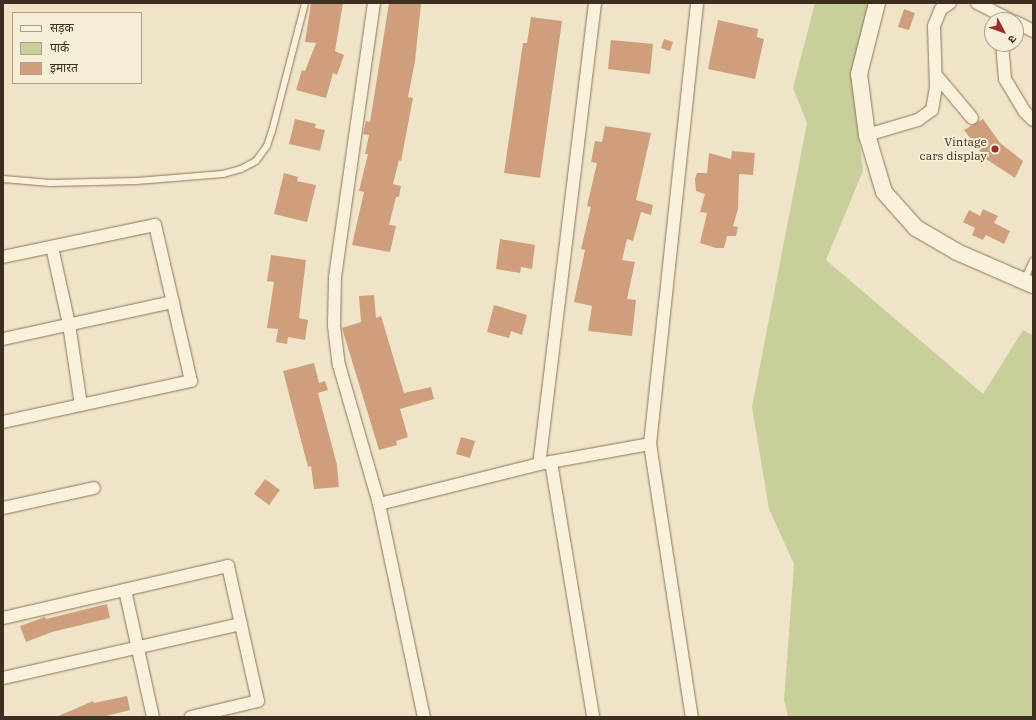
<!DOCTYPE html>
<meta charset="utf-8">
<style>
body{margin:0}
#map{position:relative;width:1036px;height:720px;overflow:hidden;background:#f0e4c8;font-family:"IBM Plex Serif","Noto Sans Devanagari",serif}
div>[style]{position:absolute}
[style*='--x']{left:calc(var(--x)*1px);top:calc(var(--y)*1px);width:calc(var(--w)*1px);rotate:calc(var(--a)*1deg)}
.green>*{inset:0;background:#c9cf9b}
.building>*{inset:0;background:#cf9f7d}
.roads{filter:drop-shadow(0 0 1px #8d765c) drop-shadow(0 0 1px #8d765c)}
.lane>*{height:6px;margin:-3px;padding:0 3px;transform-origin:3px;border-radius:3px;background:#faf1dc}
.street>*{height:12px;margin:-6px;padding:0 6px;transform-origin:6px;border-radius:6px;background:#faf1dc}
.secondary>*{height:16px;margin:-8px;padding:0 8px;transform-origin:8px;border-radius:8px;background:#faf1dc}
.dots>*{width:11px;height:11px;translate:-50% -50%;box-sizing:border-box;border:2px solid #f7eed8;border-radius:50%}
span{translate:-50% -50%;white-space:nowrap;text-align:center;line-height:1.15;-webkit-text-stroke:4px #f7eed8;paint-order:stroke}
.poi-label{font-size:12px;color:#3d2e20}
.right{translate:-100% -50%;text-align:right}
.frame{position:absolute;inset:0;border:4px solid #3d2e20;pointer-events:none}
.legend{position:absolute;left:12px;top:12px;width:130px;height:72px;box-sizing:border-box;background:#f7eed8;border:1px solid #ada18e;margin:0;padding:5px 7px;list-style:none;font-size:12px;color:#3d2e20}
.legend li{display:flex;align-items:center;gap:8px;height:20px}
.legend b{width:20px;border:1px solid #ada18e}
.north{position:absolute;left:984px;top:12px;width:40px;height:40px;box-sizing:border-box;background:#f7eed8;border:1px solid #ada18e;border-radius:50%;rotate:131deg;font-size:11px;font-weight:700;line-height:16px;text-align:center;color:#3d2e20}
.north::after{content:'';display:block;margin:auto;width:14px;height:18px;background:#9e2a2b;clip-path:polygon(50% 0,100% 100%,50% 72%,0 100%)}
</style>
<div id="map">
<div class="green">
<div style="clip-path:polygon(815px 3px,873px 3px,851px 71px,863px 171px,826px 260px,983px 394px,1023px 330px,1033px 335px,1033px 717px,788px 717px,784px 700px,794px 564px,769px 509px,752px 407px,807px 123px,793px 88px)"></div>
</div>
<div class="building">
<div style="clip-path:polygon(311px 3px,343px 3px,335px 51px,344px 55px,337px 75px,333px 73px,326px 98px,296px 90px,302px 70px,305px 71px,316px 43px,305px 42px)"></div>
<div style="clip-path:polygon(389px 3px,421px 4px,415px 61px,408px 97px,413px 98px,401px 161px,399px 160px,393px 184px,401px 186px,399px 197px,396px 197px,389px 225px,396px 226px,390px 252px,352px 245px,364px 192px,359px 191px,368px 154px,365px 154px,369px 135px,363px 134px,366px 121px,370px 122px)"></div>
<div style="clip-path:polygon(904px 9px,915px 13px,909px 30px,898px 27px)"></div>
<div style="clip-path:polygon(531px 17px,562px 21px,540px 178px,504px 173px,523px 43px,527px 43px)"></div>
<div style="clip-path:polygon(718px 20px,758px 29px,757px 37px,764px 39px,755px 79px,708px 69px)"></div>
<div style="clip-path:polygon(664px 39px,673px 42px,670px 51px,661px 48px)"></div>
<div style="clip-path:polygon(611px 40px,653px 44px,650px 74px,608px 69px)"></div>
<div style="clip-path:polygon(295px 119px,316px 124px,315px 128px,325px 130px,320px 151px,289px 144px)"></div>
<div style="clip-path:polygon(983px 119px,1000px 143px,1023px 161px,1015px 178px,986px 159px,964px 130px)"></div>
<div style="clip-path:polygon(605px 126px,651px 133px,636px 200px,653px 205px,651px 215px,641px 212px,633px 241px,627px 239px,622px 260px,635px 262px,627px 299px,636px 300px,632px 336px,588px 331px,592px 306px,574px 302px,585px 250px,581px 249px,591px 207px,587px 206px,597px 163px,591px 162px,595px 141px,602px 142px)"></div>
<div style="clip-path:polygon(732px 151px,755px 153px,753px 175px,739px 174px,738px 209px,733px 226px,738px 227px,736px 236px,727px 236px,724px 248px,716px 248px,700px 243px,707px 213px,700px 212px,705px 194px,696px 191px,695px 179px,697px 173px,707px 173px,709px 153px,731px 159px)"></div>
<div style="clip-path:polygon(284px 173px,298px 177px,297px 181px,316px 185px,307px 222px,274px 214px)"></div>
<div style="clip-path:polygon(983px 209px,998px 216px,994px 223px,1010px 231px,1004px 244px,986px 235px,983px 240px,972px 235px,975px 228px,963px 222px,969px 210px,980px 216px)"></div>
<div style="clip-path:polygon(500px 239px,535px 245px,532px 269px,521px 267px,520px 273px,496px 269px)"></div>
<div style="clip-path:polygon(271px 255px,306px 260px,299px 318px,308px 320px,305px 340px,288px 337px,287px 344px,276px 342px,278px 329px,267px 328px,274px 282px,267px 281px)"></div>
<div style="clip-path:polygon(374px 295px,376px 318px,381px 316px,404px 393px,431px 387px,434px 399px,400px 409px,408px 437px,396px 441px,397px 445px,379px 450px,342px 328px,361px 322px,359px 296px)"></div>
<div style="clip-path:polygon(494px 305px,527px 315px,522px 335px,511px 331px,509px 338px,487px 332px)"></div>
<div style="clip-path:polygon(314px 363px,319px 383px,325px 381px,328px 390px,318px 393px,337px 465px,339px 487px,314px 489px,311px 466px,308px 467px,283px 371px)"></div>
<div style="clip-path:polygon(461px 437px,475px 441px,470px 458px,456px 454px)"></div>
<div style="clip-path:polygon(265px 479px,280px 490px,269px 505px,254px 494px)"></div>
<div style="clip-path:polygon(107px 604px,110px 618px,52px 632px,26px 642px,20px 626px,45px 617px,46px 619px)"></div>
<div style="clip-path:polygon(127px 696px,130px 710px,102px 717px,56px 717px,93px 701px,94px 703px)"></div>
</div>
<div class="roads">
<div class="lane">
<div style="--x:3;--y:179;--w:47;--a:4.9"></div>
<div style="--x:50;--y:183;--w:87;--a:-1.3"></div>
<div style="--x:137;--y:181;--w:86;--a:-4.7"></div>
<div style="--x:223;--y:174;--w:19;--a:-16"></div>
<div style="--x:241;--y:169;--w:17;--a:-28"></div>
<div style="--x:256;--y:161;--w:19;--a:-54"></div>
<div style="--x:267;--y:146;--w:16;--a:-72"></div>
<div style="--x:272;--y:131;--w:132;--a:-75.5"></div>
<div style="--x:1024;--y:280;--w:21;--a:-65"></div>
</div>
<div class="street">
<div style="--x:374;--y:3;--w:277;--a:98.1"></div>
<div style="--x:335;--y:277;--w:49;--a:91.2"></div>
<div style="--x:334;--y:326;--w:39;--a:83"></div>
<div style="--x:339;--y:365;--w:145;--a:73.9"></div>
<div style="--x:379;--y:504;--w:165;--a:-14"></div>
<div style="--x:595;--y:3;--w:464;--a:96.9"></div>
<div style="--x:539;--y:464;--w:113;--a:-10.2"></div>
<div style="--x:650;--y:444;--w:443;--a:-83.9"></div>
<div style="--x:977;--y:3;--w:38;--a:27"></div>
<div style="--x:1016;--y:22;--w:19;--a:28"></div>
<div style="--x:1002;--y:44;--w:35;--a:85"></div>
<div style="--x:1005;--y:79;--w:39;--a:59"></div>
<div style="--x:1025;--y:112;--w:11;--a:45"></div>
<div style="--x:936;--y:75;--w:56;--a:50.1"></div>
<div style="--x:867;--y:135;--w:53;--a:-16.4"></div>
<div style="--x:918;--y:120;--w:17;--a:-36"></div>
<div style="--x:932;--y:110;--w:23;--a:-80"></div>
<div style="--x:936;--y:87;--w:61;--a:-91.9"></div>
<div style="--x:934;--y:26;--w:18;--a:-68"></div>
<div style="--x:941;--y:9;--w:11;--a:-34"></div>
<div style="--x:52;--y:247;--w:79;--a:77.6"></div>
<div style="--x:69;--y:324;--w:82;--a:81.6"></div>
<div style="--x:3;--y:257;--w:155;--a:-11.9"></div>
<div style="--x:155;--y:225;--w:160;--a:77"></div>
<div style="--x:191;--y:381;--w:192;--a:167.7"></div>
<div style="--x:3;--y:339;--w:174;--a:-12.3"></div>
<div style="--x:650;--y:444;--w:276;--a:81.3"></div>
<div style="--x:551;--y:462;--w:258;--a:80.6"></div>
<div style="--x:379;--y:504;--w:218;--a:78.1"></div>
<div style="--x:3;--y:508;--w:93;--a:-12.4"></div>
<div style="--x:125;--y:590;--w:130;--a:77.6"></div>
<div style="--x:3;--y:618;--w:231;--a:-13"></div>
<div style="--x:228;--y:566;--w:138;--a:77.5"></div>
<div style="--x:258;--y:701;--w:69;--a:166.6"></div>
<div style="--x:3;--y:678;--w:244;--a:-12.8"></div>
</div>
<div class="secondary">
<div style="--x:877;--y:3;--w:73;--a:104.2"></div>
<div style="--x:859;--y:74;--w:62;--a:82.5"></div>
<div style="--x:867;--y:135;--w:59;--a:73.4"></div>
<div style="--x:884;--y:192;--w:48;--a:48.4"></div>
<div style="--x:916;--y:228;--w:48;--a:30.3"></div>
<div style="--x:957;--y:252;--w:83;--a:23.5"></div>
</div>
</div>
<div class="dots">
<div style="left:995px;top:149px;background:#9e2a2b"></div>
</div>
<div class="poi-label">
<span class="right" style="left:987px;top:149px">Vintage<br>cars display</span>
</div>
<div class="frame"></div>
<ul class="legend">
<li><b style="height:5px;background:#faf1dc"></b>सड़क</li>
<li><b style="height:11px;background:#c9cf9b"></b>पार्क</li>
<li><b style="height:11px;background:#cf9f7d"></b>इमारत</li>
</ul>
<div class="north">उ</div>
</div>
